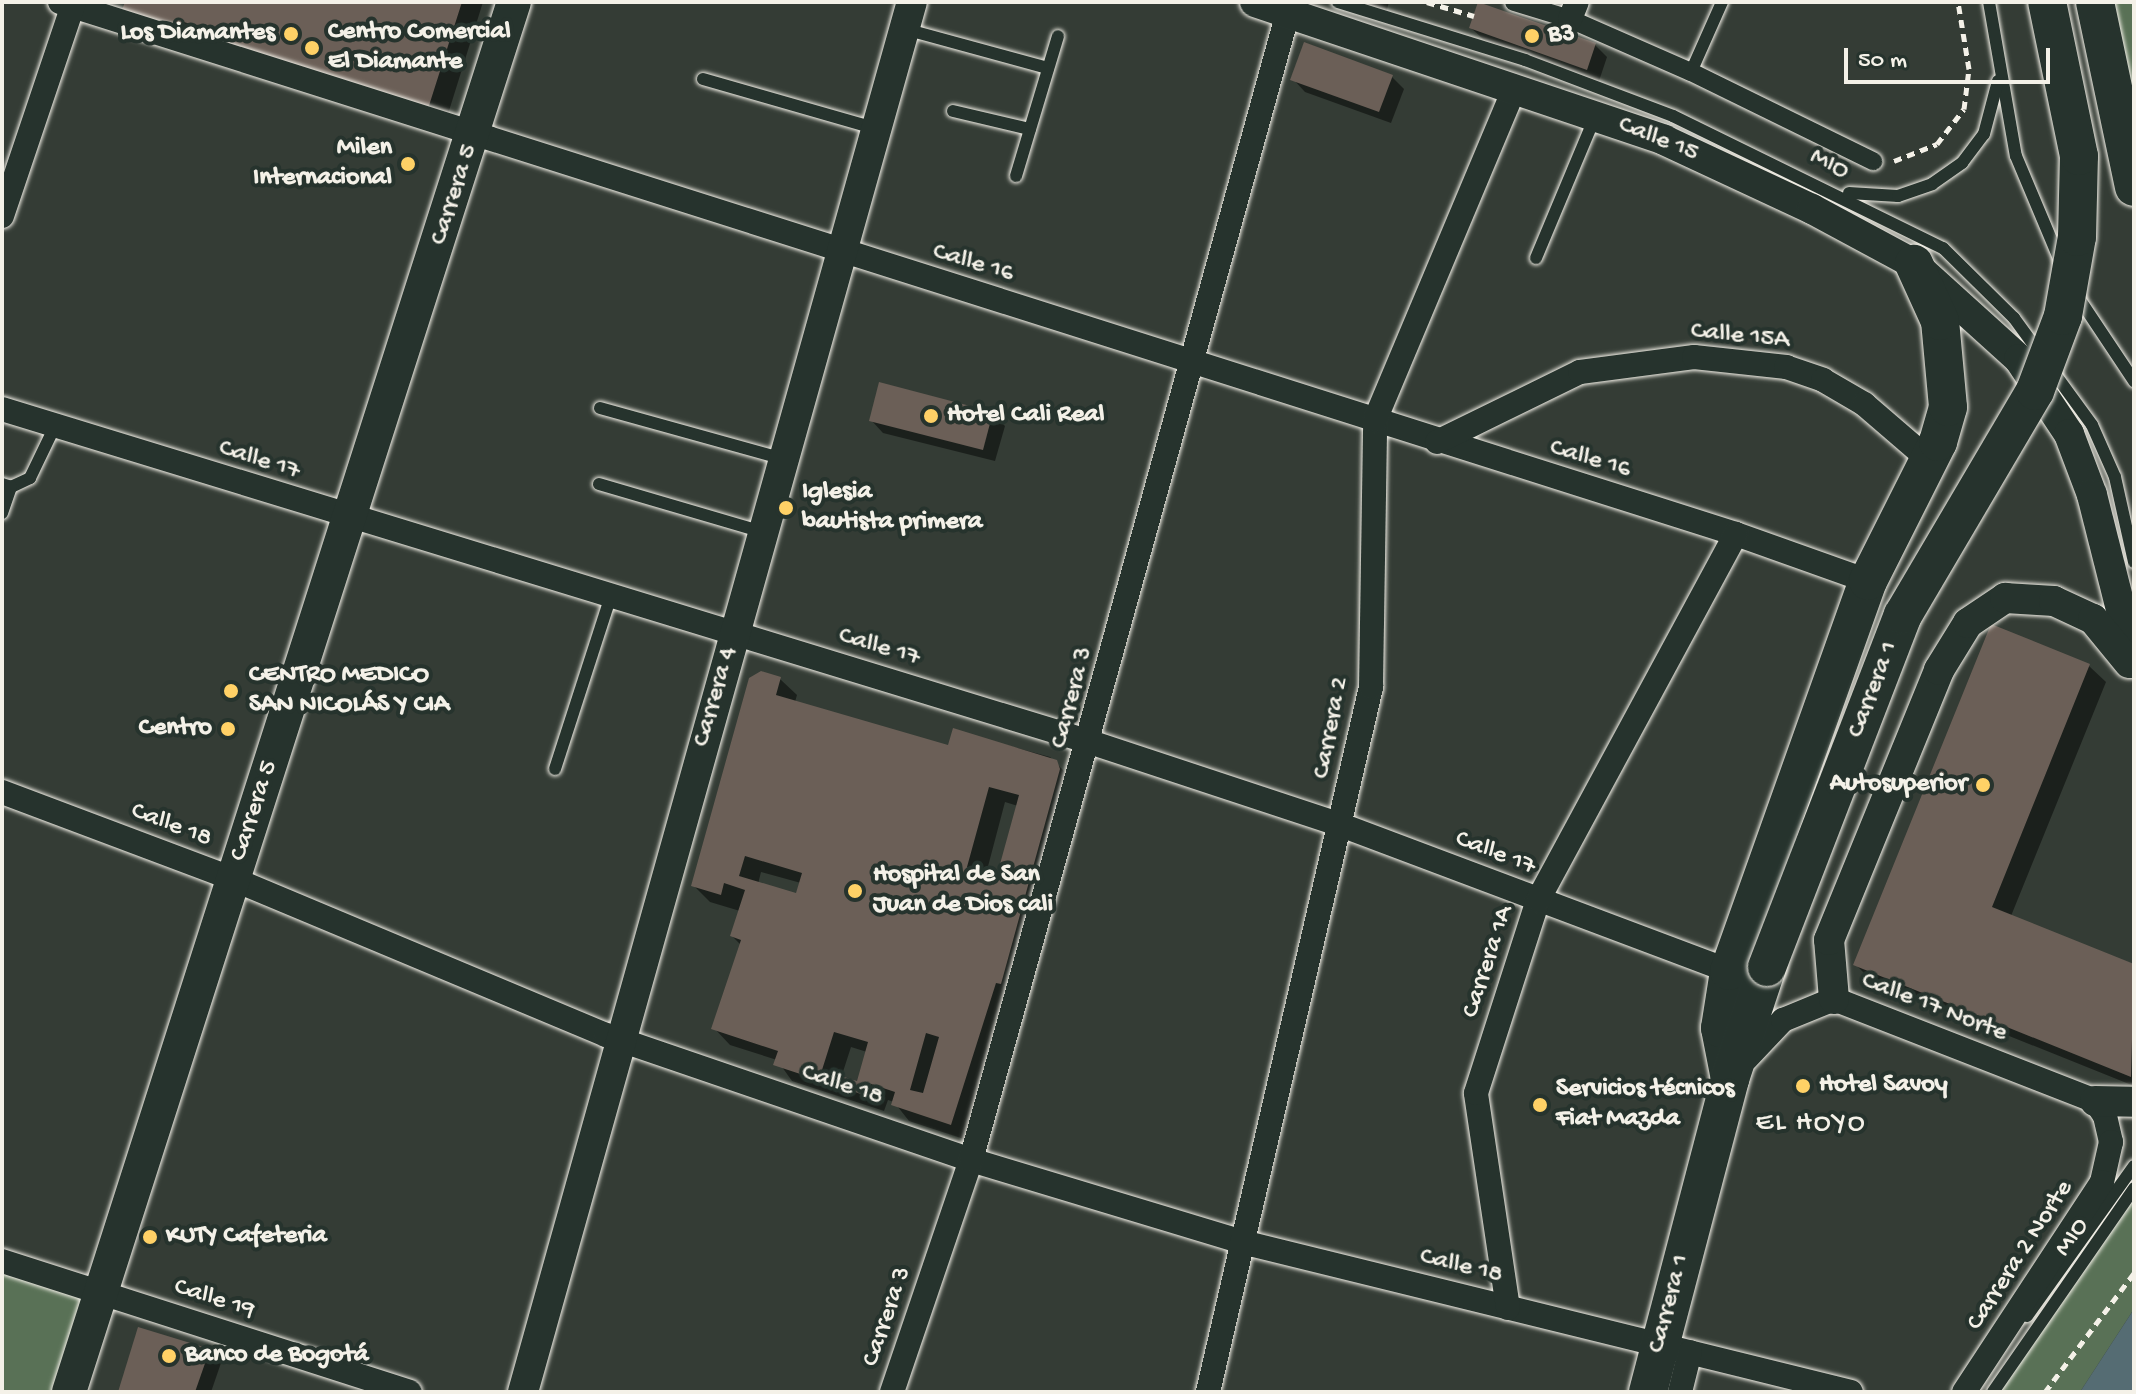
<!DOCTYPE html>
<meta charset="utf-8">
<style>
body{margin:0}
#map{position:relative;width:2136px;height:1394px;overflow:hidden;background:#343c35;font-family:"Gochi Hand",sans-serif}
div>[style]{position:absolute}
[style*='--x']{left:calc(var(--x)*1px);top:calc(var(--y)*1px);width:calc(var(--w)*1px);rotate:calc(var(--a)*1deg)}
.green>*{inset:0;background:#597156}
.water>*{inset:0;background:#556c73}
.shadow>*{inset:0;background:#0007}
.building>*{inset:0;background:#6b5f57}
.path>*{height:5px;margin-top:-2.5px;transform-origin:0;background:repeating-linear-gradient(90deg,#f4f1e8 0 8px,transparent 0 14px)}
.roads{filter:drop-shadow(0 0 2px #f4f1e8) drop-shadow(0 0 2px #f4f1e8)}
.service>*{height:12px;margin:-6px;padding:0 6px;transform-origin:6px;border-radius:6px;background:#26332d}
.pedestrian>*{height:18px;margin:-9px;padding:0 9px;transform-origin:9px;border-radius:9px;background:#26332d}
.minor>*{height:24px;margin:-12px;padding:0 12px;transform-origin:12px;border-radius:12px;background:#26332d}
.tertiary>*{height:30px;margin:-15px;padding:0 15px;transform-origin:15px;border-radius:15px;background:#26332d}
.secondary>*{height:34px;margin:-17px;padding:0 17px;transform-origin:17px;border-radius:17px;background:#26332d}
.primary>*{height:38px;margin:-19px;padding:0 19px;transform-origin:19px;border-radius:19px;background:#26332d}
.bridges{filter:drop-shadow(0 0 2px #f4f1e8) drop-shadow(0 0 2px #f4f1e8)}
.primary-bridge>*{height:38px;margin:-19px;padding:0 19px;transform-origin:19px;border-radius:19px;background:#26332d}
.dots>*{width:22px;height:22px;translate:-50% -50%;box-sizing:border-box;border:4px solid #26332d;border-radius:50%}
span{translate:-50% -50%;white-space:nowrap;text-align:center;line-height:1.15;-webkit-text-stroke:8px #26332d;paint-order:stroke}
.poi-label{font-size:26px;color:#f4f1e8;font-weight:700}
.left{translate:0 -50%;text-align:left}
.right{translate:-100% -50%;text-align:right}
.street-label{font-size:26px;color:#f4f1e8}
.neighbourhood-label{font-size:28px;color:#f4f1e8;letter-spacing:2px}
.frame{position:absolute;inset:0;border:4px solid #f4f1e8;pointer-events:none}
.scale{position:absolute;left:1844px;top:48px;width:206px;height:36px;box-sizing:border-box;border:4px solid #f4f1e8;border-top:0;padding-left:10px;font-size:24px;line-height:28px;white-space:nowrap;color:#f4f1e8;-webkit-text-stroke:6px #26332d;paint-order:stroke}
</style>
<div id="map">
<div class="green">
<div style="clip-path:polygon(2095px 2px,2134px 2px,2134px 187px)"></div>
<div style="clip-path:polygon(2134px 1188px,2134px 1309px,2080px 1392px,1993px 1392px)"></div>
<div style="clip-path:polygon(2px 1261px,99px 1293px,69px 1392px,2px 1392px)"></div>
</div>
<div class="water">
<div style="clip-path:polygon(2134px 1309px,2134px 1392px,2080px 1392px)"></div>
</div>
<div class="shadow">
<div style="clip-path:polygon(127px 2px,483px 2px,443px 130px,195px 52px)"></div>
<div style="clip-path:polygon(1352px 2px,1389px 2px,1386px 13px)"></div>
<div style="clip-path:polygon(1471px 28px,1595px 45px,1607px 57px,1599px 81px,1484px 40px)"></div>
<div style="clip-path:polygon(1392px 77px,1404px 89px,1391px 123px,1305px 92px,1293px 79px)"></div>
<div style="clip-path:polygon(992px 414px,1005px 426px,995px 461px,883px 433px,871px 420px)"></div>
<div style="clip-path:polygon(2089px 666px,2106px 682px,2011px 916px,2134px 966px,2134px 1086px,1872px 981px,1855px 964px)"></div>
<div style="clip-path:polygon(evenodd,780px 679px,797px 695px,795px 702px,950px 747px,955px 731px,1050px 757px,1067px 774px,967px 1140px,909px 1121px,894px 1102px,888px 1100px,884px 1111px,792px 1081px,777px 1060px,730px 1045px,714px 1028px,741px 945px,732px 936px,740px 911px,710px 902px,693px 885px,780px 679px,1005px 802px,1018px 806px,999px 877px,986px 874px,1005px 802px,780px 679px,761px 872px,801px 883px,798px 895px,758px 884px,761px 872px,780px 679px,851px 1047px,867px 1052px,858px 1083px,841px 1078px,851px 1047px)"></div>
<div style="clip-path:polygon(209px 1351px,221px 1363px,211px 1392px,120px 1392px)"></div>
</div>
<div class="building">
<div style="clip-path:polygon(125px 2px,462px 2px,426px 115px,221px 50px,225px 35px,184px 22px,179px 37px,120px 15px)"></div>
<div style="clip-path:polygon(1478px 2px,1596px 43px,1587px 70px,1469px 28px)"></div>
<div style="clip-path:polygon(1304px 42px,1393px 75px,1379px 112px,1290px 80px)"></div>
<div style="clip-path:polygon(879px 382px,993px 412px,983px 450px,869px 421px)"></div>
<div style="clip-path:polygon(1991px 624px,2090px 664px,1992px 907px,2134px 964px,2131px 1077px,1853px 965px)"></div>
<div style="clip-path:polygon(evenodd,761px 671px,781px 677px,776px 695px,948px 745px,953px 728px,1057px 760px,1060px 769px,1001px 984px,996px 983px,951px 1125px,891px 1105px,895px 1092px,871px 1084px,867px 1096px,773px 1065px,778px 1051px,711px 1029px,741px 940px,730px 936px,745px 890px,724px 883px,721px 895px,691px 886px,749px 678px,761px 671px,989px 787px,1019px 795px,997px 875px,967px 867px,989px 787px,761px 671px,745px 856px,802px 873px,796px 893px,739px 876px,745px 856px,761px 671px,834px 1032px,868px 1042px,857px 1081px,822px 1070px,834px 1032px,761px 671px,926px 1033px,939px 1037px,923px 1093px,910px 1090px,926px 1033px)"></div>
<div style="clip-path:polygon(138px 1327px,210px 1349px,195px 1392px,118px 1392px)"></div>
</div>
<div class="path">
<div style="--x:1427;--y:2;--w:49;--a:16.6"></div>
<div style="--x:1894;--y:161;--w:46;--a:-21.6"></div>
<div style="--x:1937;--y:144;--w:44;--a:-52.4"></div>
<div style="--x:1964;--y:109;--w:40;--a:-82.9"></div>
<div style="--x:1969;--y:69;--w:68;--a:-99.3"></div>
<div style="--x:2045;--y:1392;--w:149;--a:-53.2"></div>
</div>
<div class="roads">
<div class="service">
<div style="--x:1338;--y:2;--w:196;--a:17.2"></div>
<div style="--x:1525;--y:60;--w:158;--a:20.7"></div>
<div style="--x:1673;--y:116;--w:301;--a:26.1"></div>
<div style="--x:1943;--y:248;--w:100;--a:44.6"></div>
<div style="--x:2014;--y:318;--w:132;--a:53.9"></div>
<div style="--x:2092;--y:425;--w:57;--a:66.1"></div>
<div style="--x:2115;--y:477;--w:87;--a:77.4"></div>
<div style="--x:1989;--y:2;--w:156;--a:80.1"></div>
<div style="--x:2016;--y:156;--w:116;--a:67.2"></div>
<div style="--x:905;--y:29;--w:148;--a:15.3"></div>
<div style="--x:1691;--y:72;--w:77;--a:-66.1"></div>
<div style="--x:703;--y:79;--w:181;--a:16"></div>
<div style="--x:953;--y:111;--w:79;--a:13.2"></div>
<div style="--x:1016;--y:176;--w:146;--a:-73.3"></div>
<div style="--x:1849;--y:193;--w:49;--a:3.5"></div>
<div style="--x:1898;--y:196;--w:36;--a:-19"></div>
<div style="--x:1932;--y:184;--w:37;--a:-35"></div>
<div style="--x:1962;--y:163;--w:36;--a:-53"></div>
<div style="--x:1984;--y:134;--w:55;--a:-75.2"></div>
<div style="--x:1536;--y:258;--w:153;--a:-67.3"></div>
<div style="--x:2076;--y:294;--w:105;--a:56.3"></div>
<div style="--x:600;--y:408;--w:187;--a:15.5"></div>
<div style="--x:2;--y:484;--w:9;--a:18"></div>
<div style="--x:11;--y:487;--w:21;--a:-25"></div>
<div style="--x:30;--y:478;--w:58;--a:-64.3"></div>
<div style="--x:599;--y:484;--w:168;--a:16.3"></div>
<div style="--x:2;--y:513;--w:28;--a:-71"></div>
<div style="--x:555;--y:769;--w:182;--a:-72.1"></div>
<div style="--x:2027;--y:1316;--w:184;--a:-54.5"></div>
<div style="--x:1993;--y:1392;--w:248;--a:-55.3"></div>
</div>
<div class="pedestrian">
<div style="--x:1514;--y:2;--w:59;--a:16.9"></div>
<div style="--x:1570;--y:19;--w:132;--a:23.7"></div>
<div style="--x:1691;--y:72;--w:203;--a:26.1"></div>
</div>
<div class="minor">
<div style="--x:60;--y:2;--w:1758;--a:17.61"></div>
<div style="--x:1736;--y:534;--w:140;--a:19.6"></div>
<div style="--x:1570;--y:19;--w:18;--a:-68"></div>
<div style="--x:2;--y:216;--w:226;--a:-71.4"></div>
<div style="--x:2;--y:409;--w:1138;--a:17.02"></div>
<div style="--x:1090;--y:742;--w:264;--a:18.3"></div>
<div style="--x:1341;--y:825;--w:415;--a:20.6"></div>
<div style="--x:1437;--y:442;--w:159;--a:-26.1"></div>
<div style="--x:1580;--y:372;--w:115;--a:-7.5"></div>
<div style="--x:1694;--y:357;--w:93;--a:6.2"></div>
<div style="--x:1786;--y:367;--w:39;--a:19"></div>
<div style="--x:1823;--y:380;--w:48;--a:30.3"></div>
<div style="--x:1864;--y:404;--w:86;--a:40.7"></div>
<div style="--x:2;--y:792;--w:247;--a:20.6"></div>
<div style="--x:233;--y:879;--w:404;--a:22.7"></div>
<div style="--x:606;--y:1035;--w:386;--a:18.9"></div>
<div style="--x:971;--y:1160;--w:283;--a:16.8"></div>
<div style="--x:1242;--y:1242;--w:627;--a:13.84"></div>
<div style="--x:1746;--y:1059;--w:54;--a:-46.5"></div>
<div style="--x:1783;--y:1020;--w:55;--a:-22.4"></div>
<div style="--x:1834;--y:999;--w:280;--a:21.3"></div>
<div style="--x:2095;--y:1101;--w:18;--a:56"></div>
<div style="--x:2105;--y:1116;--w:27;--a:77"></div>
<div style="--x:2111;--y:1142;--w:41;--a:102.7"></div>
<div style="--x:2102;--y:1182;--w:251;--a:123.3"></div>
<div style="--x:2;--y:1261;--w:428;--a:17.8"></div>
<div style="--x:1508;--y:1308;--w:217;--a:-98.5"></div>
<div style="--x:1476;--y:1093;--w:203;--a:-72.2"></div>
<div style="--x:1538;--y:900;--w:416;--a:-61.6"></div>
<div style="--x:892;--y:1392;--w:245;--a:-71.2"></div>
<div style="--x:971;--y:1160;--w:1191;--a:-74.56"></div>
<div style="--x:1208;--y:1392;--w:724;--a:-76.98"></div>
<div style="--x:1371;--y:687;--w:267;--a:-89.1"></div>
<div style="--x:1375;--y:420;--w:361;--a:-67.2"></div>
<div style="--x:1680;--y:1392;--w:41;--a:-76"></div>
</div>
<div class="tertiary">
<div style="--x:1255;--y:2;--w:432;--a:18.6"></div>
<div style="--x:1664;--y:140;--w:163;--a:25"></div>
<div style="--x:1812;--y:209;--w:116;--a:28.3"></div>
<div style="--x:1914;--y:264;--w:142;--a:42.1"></div>
<div style="--x:2019;--y:359;--w:90;--a:56.3"></div>
<div style="--x:2069;--y:434;--w:65;--a:69.3"></div>
<div style="--x:2092;--y:495;--w:171;--a:75.8"></div>
<div style="--x:1834;--y:999;--w:59;--a:-94.8"></div>
<div style="--x:1829;--y:940;--w:292;--a:-67.8"></div>
<div style="--x:1939;--y:670;--w:55;--a:-58.3"></div>
<div style="--x:1968;--y:623;--w:45;--a:-34"></div>
<div style="--x:2005;--y:598;--w:49;--a:3.5"></div>
<div style="--x:2054;--y:601;--w:43;--a:24.8"></div>
<div style="--x:2093;--y:619;--w:57;--a:50.7"></div>
<div style="--x:2095;--y:1101;--w:39;--a:1"></div>
<div style="--x:523;--y:1392;--w:1443;--a:-74.37"></div>
</div>
<div class="secondary">
<div style="--x:69;--y:1392;--w:1459;--a:-72.25"></div>
</div>
<div class="primary">
<div style="--x:2095;--y:2;--w:189;--a:78.1"></div>
<div style="--x:1730;--y:1079;--w:52;--a:-101.1"></div>
<div style="--x:1720;--y:1028;--w:58;--a:-81"></div>
<div style="--x:1729;--y:971;--w:414;--a:-70.4"></div>
<div style="--x:1868;--y:581;--w:156;--a:-63.3"></div>
<div style="--x:1938;--y:442;--w:36;--a:-74"></div>
<div style="--x:1948;--y:407;--w:86;--a:-95.3"></div>
<div style="--x:1940;--y:321;--w:63;--a:-114.5"></div>
<div style="--x:1648;--y:1392;--w:324;--a:-75.3"></div>
<div style="--x:1730;--y:1079;--w:118;--a:-71.7"></div>
</div>
</div>
<div class="bridges">
<div class="primary-bridge">
<div style="--x:1767;--y:967;--w:377;--a:-68.9"></div>
<div style="--x:1903;--y:615;--w:260;--a:-59.5"></div>
<div style="--x:2035;--y:391;--w:80;--a:-69.5"></div>
<div style="--x:2063;--y:316;--w:80;--a:-80"></div>
<div style="--x:2077;--y:237;--w:81;--a:-88.6"></div>
<div style="--x:2079;--y:156;--w:157;--a:-101.7"></div>
</div>
</div>
<div class="dots">
<div style="left:291px;top:34px;background:#ffd166"></div>
<div style="left:1532px;top:36px;background:#ffd166"></div>
<div style="left:312px;top:48px;background:#ffd166"></div>
<div style="left:408px;top:164px;background:#ffd166"></div>
<div style="left:931px;top:416px;background:#ffd166"></div>
<div style="left:786px;top:508px;background:#ffd166"></div>
<div style="left:231px;top:691px;background:#ffd166"></div>
<div style="left:228px;top:729px;background:#ffd166"></div>
<div style="left:1983px;top:785px;background:#ffd166"></div>
<div style="left:855px;top:891px;background:#ffd166"></div>
<div style="left:1803px;top:1086px;background:#ffd166"></div>
<div style="left:1540px;top:1105px;background:#ffd166"></div>
<div style="left:150px;top:1237px;background:#ffd166"></div>
<div style="left:169px;top:1356px;background:#ffd166"></div>
</div>
<div class="poi-label">
<span class="left" style="left:328px;top:48px">Centro Comercial<br>El Diamante</span>
<span class="right" style="left:275px;top:34px">Los Diamantes</span>
<span class="left" style="left:1548px;top:36px">B3</span>
<span class="right" style="left:392px;top:164px">Milen<br>Internacional</span>
<span class="left" style="left:947px;top:416px">Hotel Cali Real</span>
<span class="left" style="left:802px;top:508px">Iglesia<br>bautista primera</span>
<span class="left" style="left:249px;top:691px">CENTRO MEDICO<br>SAN NICOLÁS Y CIA</span>
<span class="right" style="left:212px;top:729px">Centro</span>
<span class="right" style="left:1967px;top:785px">Autosuperior</span>
<span class="left" style="left:873px;top:891px">Hospital de San<br>Juan de Dios cali</span>
<span class="left" style="left:1819px;top:1086px">Hotel Savoy</span>
<span class="left" style="left:1556px;top:1105px">Servicios técnicos<br>Fiat Mazda</span>
<span class="left" style="left:166px;top:1237px">KUTY Cafeteria</span>
<span class="left" style="left:185px;top:1356px">Banco de Bogotá</span>
</div>
<div class="street-label">
<span style="left:1658px;top:140px;rotate:22deg">Calle 15</span>
<span style="left:1829px;top:165px;rotate:26deg">MIO</span>
<span style="left:455px;top:195px;rotate:-72deg">Carrera 5</span>
<span style="left:973px;top:264px;rotate:17deg">Calle 16</span>
<span style="left:1740px;top:337px;rotate:6deg">Calle 15A</span>
<span style="left:1590px;top:460px;rotate:17deg">Calle 16</span>
<span style="left:259px;top:461px;rotate:18deg">Calle 17</span>
<span style="left:879px;top:648px;rotate:17deg">Calle 17</span>
<span style="left:1874px;top:690px;rotate:-69deg">Carrera 1</span>
<span style="left:716px;top:697px;rotate:-74deg">Carrera 4</span>
<span style="left:1073px;top:698px;rotate:-75deg">Carrera 3</span>
<span style="left:1332px;top:728px;rotate:-79deg">Carrera 2</span>
<span style="left:255px;top:811px;rotate:-72deg">Carrera 5</span>
<span style="left:171px;top:826px;rotate:21deg">Calle 18</span>
<span style="left:1495px;top:854px;rotate:21deg">Calle 17</span>
<span style="left:1489px;top:962px;rotate:-72deg">Carrera 1A</span>
<span style="left:1934px;top:1008px;rotate:21deg">Calle 17 Norte</span>
<span style="left:842px;top:1086px;rotate:19deg">Calle 18</span>
<span style="left:2073px;top:1238px;rotate:-55deg">MIO</span>
<span style="left:2021px;top:1256px;rotate:-57deg">Carrera 2 Norte</span>
<span style="left:1461px;top:1267px;rotate:14deg">Calle 18</span>
<span style="left:214px;top:1300px;rotate:18deg">Calle 19</span>
<span style="left:1670px;top:1304px;rotate:-75deg">Carrera 1</span>
<span style="left:888px;top:1317px;rotate:-71deg">Carrera 3</span>
</div>
<div class="neighbourhood-label">
<span style="left:1811px;top:1124px">EL HOYO</span>
</div>
<div class="frame"></div>
<div class="scale">50 m</div>
</div>
